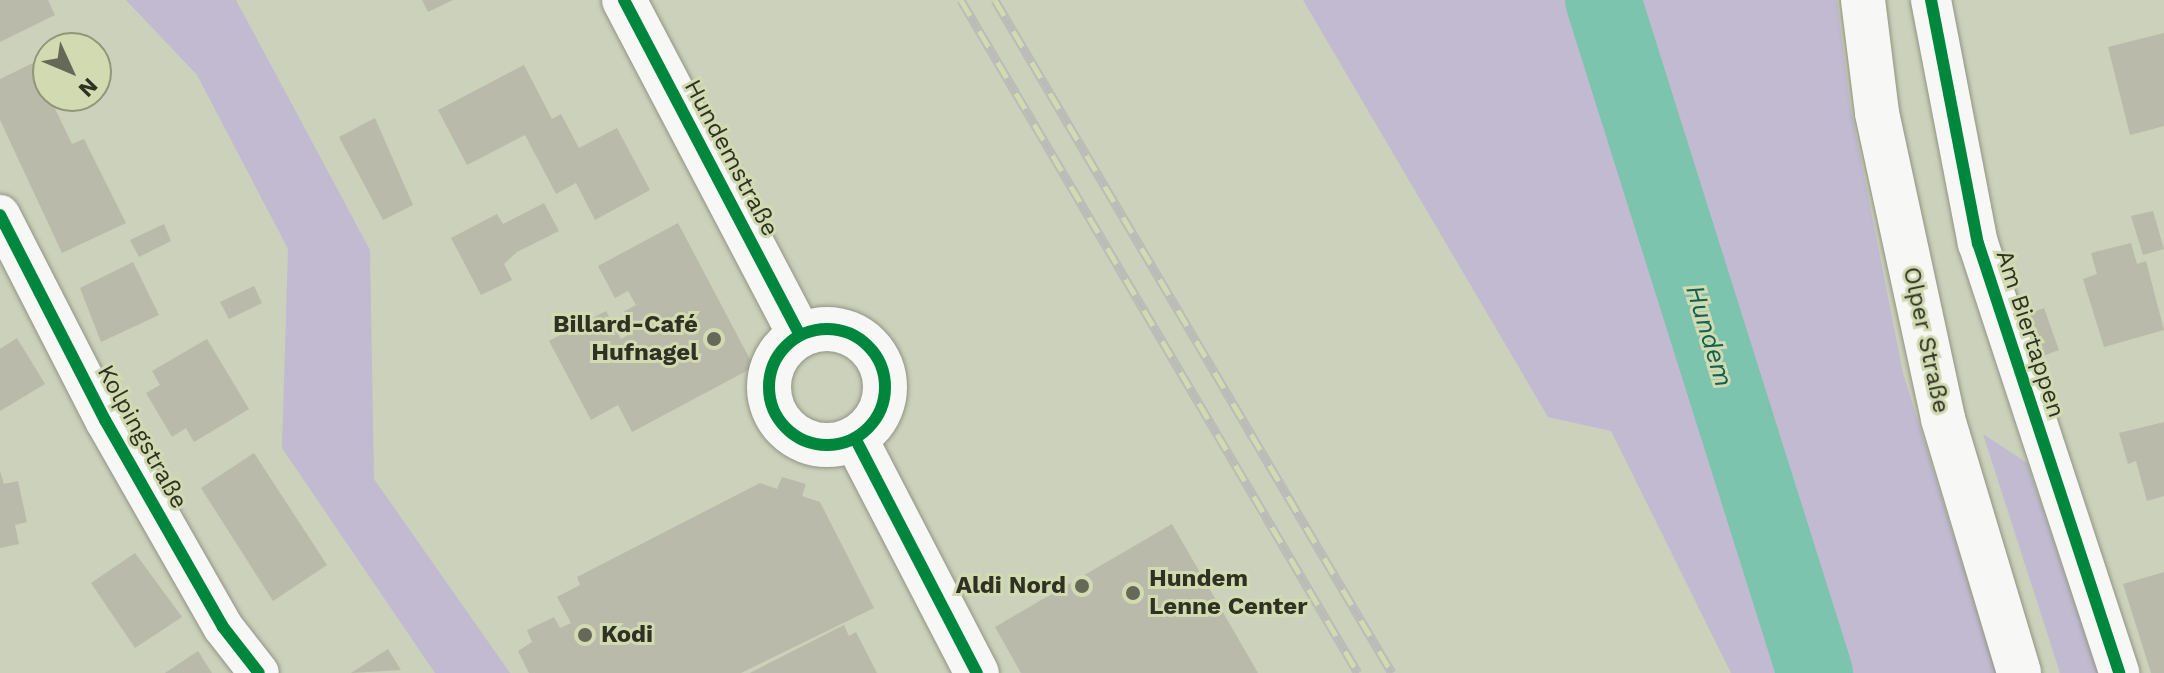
<!DOCTYPE html>
<meta charset="utf-8">
<style>
body{margin:0}
#map{position:relative;width:2164px;height:673px;overflow:hidden;background:#ccd1bb;font-family:"Work Sans",sans-serif}
div>[style]{position:absolute}
[style*='--x']{left:calc(var(--x)*1px);top:calc(var(--y)*1px);width:calc(var(--w)*1px);rotate:calc(var(--a)*1deg)}
.green>*{inset:0;background:#c1bad1}
.river>*{height:76px;margin:-38px;padding:0 38px;transform-origin:38px;border-radius:38px;background:#7cc4ad}
.building>*{inset:0;background:#b9baa9}
.roads{filter:drop-shadow(0 0 2px #919483) drop-shadow(0 0 2px #919483)}
.minor>*{height:40px;margin:-20px;padding:0 20px;transform-origin:20px;border-radius:20px;background:#f7f8f5}
.secondary>*{height:44px;margin:-22px;padding:0 22px;transform-origin:22px;border-radius:22px;background:#f7f8f5}
.primary>*{height:44px;margin:-22px;padding:0 22px;transform-origin:22px;border-radius:22px;background:#f7f8f5}
.primary>.ring{margin:-22px;padding:0;box-sizing:content-box;background:none;border:44px solid #f7f8f5;border-radius:50%}
.rail>*{height:9px;margin-top:-4.5px;transform-origin:0;background:repeating-linear-gradient(90deg,#d2dab2 0 18px,#bbbcb7 0 36px);box-sizing:border-box;border-block:2px solid #bbbcb7}
.cycleway>*{height:12px;margin:-6px;padding:0 6px;transform-origin:6px;border-radius:6px;background:#00873e}
.cycleway>.ring{margin:-6px;padding:0;box-sizing:content-box;background:none;border:12px solid #00873e;border-radius:50%}
.dots>*{width:22px;height:22px;translate:-50% -50%;box-sizing:border-box;border:4px solid #d2dab2;border-radius:50%}
span{translate:-50% -50%;white-space:nowrap;text-align:center;line-height:1.15;-webkit-text-stroke:6px #d2dab2;paint-order:stroke}
.street-label{font-size:24px;color:#2f3122}
.poi-label{font-size:24px;color:#2f3122;font-weight:700}
.right{translate:-100% -50%;text-align:right}
.left{translate:0 -50%;text-align:left}
.water-label{font-size:26px;color:#0f6253;font-style:italic}
.north{position:absolute;left:32px;top:32px;width:80px;height:80px;box-sizing:border-box;background:#d2dab2;border:2px solid #919678;border-radius:50%;rotate:134deg;font-size:22px;font-weight:700;line-height:32px;text-align:center;color:#2f3122}
.north::after{content:'';display:block;margin:auto;width:28px;height:36px;background:#666958;clip-path:polygon(50% 0,100% 100%,50% 72%,0 100%)}
</style>
<div id="map">
<div class="green">
<div style="clip-path:polygon(126px 0,236px 0,370px 250px,374px 479px,510px 673px,435px 673px,282px 448px,288px 249px,197px 75px)"></div>
<div style="clip-path:polygon(1303px 0,1837px 0,1850px 104px,1903px 373px,1996px 673px,1731px 673px,1611px 431px,1548px 417px)"></div>
<div style="clip-path:polygon(1983px 434px,2027px 463px,2098px 673px,2060px 673px)"></div>
</div>
<div class="river">
<div style="--x:1603;--y:0;--w:706;--a:72.52"></div>
</div>
<div class="building">
<div style="clip-path:polygon(0 0,48px 0,55px 15px,0 42px)"></div>
<div style="clip-path:polygon(422px 0,453px 0,428px 12px)"></div>
<div style="clip-path:polygon(2164px 33px,2164px 126px,2130px 135px,2108px 47px)"></div>
<div style="clip-path:polygon(33px 63px,72px 144px,84px 139px,126px 223px,62px 253px,0 120px,0 79px)"></div>
<div style="clip-path:polygon(524px 65px,552px 119px,561px 114px,579px 148px,617px 128px,650px 190px,595px 220px,576px 183px,556px 194px,525px 135px,467px 165px,438px 110px)"></div>
<div style="clip-path:polygon(375px 118px,413px 205px,383px 220px,339px 137px)"></div>
<div style="clip-path:polygon(544px 203px,559px 231px,517px 252px,504px 264px,512px 280px,481px 295px,451px 238px,497px 214px,503px 224px)"></div>
<div style="clip-path:polygon(2153px 211px,2164px 249px,2143px 255px,2131px 216px)"></div>
<div style="clip-path:polygon(678px 223px,754px 367px,632px 432px,618px 405px,591px 420px,549px 341px,606px 311px,621px 339px,633px 332px,623px 312px,636px 305px,628px 291px,615px 298px,598px 266px)"></div>
<div style="clip-path:polygon(164px 224px,171px 241px,139px 257px,130px 240px)"></div>
<div style="clip-path:polygon(2131px 243px,2137px 264px,2146px 261px,2164px 330px,2104px 347px,2083px 279px,2097px 274px,2091px 253px)"></div>
<div style="clip-path:polygon(133px 262px,159px 315px,101px 342px,80px 288px)"></div>
<div style="clip-path:polygon(254px 286px,262px 303px,229px 319px,220px 302px)"></div>
<div style="clip-path:polygon(2044px 308px,2059px 350px,2032px 360px,2017px 318px)"></div>
<div style="clip-path:polygon(17px 338px,45px 384px,0 411px,0 349px)"></div>
<div style="clip-path:polygon(207px 339px,249px 409px,194px 442px,186px 428px,172px 437px,146px 393px,160px 385px,152px 371px)"></div>
<div style="clip-path:polygon(2164px 422px,2164px 496px,2147px 501px,2136px 461px,2128px 464px,2119px 433px)"></div>
<div style="clip-path:polygon(254px 453px,327px 565px,273px 601px,201px 488px)"></div>
<div style="clip-path:polygon(0 471px,4px 484px,18px 481px,27px 522px,15px 525px,19px 544px,0 548px)"></div>
<div style="clip-path:polygon(782px 477px,806px 484px,802px 496px,820px 502px,874px 608px,741px 673px,529px 673px,518px 651px,532px 642px,527px 630px,554px 617px,560px 628px,571px 623px,557px 597px,580px 585px,577px 577px,760px 483px,777px 489px)"></div>
<div style="clip-path:polygon(1172px 524px,1258px 673px,1021px 673px,995px 627px)"></div>
<div style="clip-path:polygon(135px 553px,182px 617px,135px 648px,91px 583px)"></div>
<div style="clip-path:polygon(2164px 572px,2164px 673px,2151px 673px,2123px 584px)"></div>
<div style="clip-path:polygon(844px 625px,849px 636px,856px 632px,877px 673px,750px 673px)"></div>
<div style="clip-path:polygon(388px 649px,401px 670px,351px 673px)"></div>
<div style="clip-path:polygon(198px 651px,212px 673px,165px 673px)"></div>
</div>
<div class="roads">
<div class="minor">
<div style="--x:1931;--y:0;--w:248;--a:79.1"></div>
<div style="--x:1978;--y:243;--w:453;--a:71.8"></div>
<div style="--x:0;--y:215;--w:230;--a:62.9"></div>
<div style="--x:105;--y:420;--w:238;--a:60.3"></div>
<div style="--x:223;--y:627;--w:58;--a:52"></div>
</div>
<div class="secondary">
<div style="--x:1863;--y:0;--w:114;--a:82.9"></div>
<div style="--x:1877;--y:113;--w:313;--a:77.8"></div>
<div style="--x:1943;--y:419;--w:265;--a:73.3"></div>
</div>
<div class="primary">
<div style="--x:624;--y:0;--w:378;--a:62.3"></div>
<div class="ring" style="left:769px;top:329px;width:72px;height:72px"></div>
<div style="--x:855;--y:438;--w:265;--a:62.6"></div>
</div>
</div>
<div class="rail">
<div style="--x:961;--y:0;--w:781;--a:59.46"></div>
<div style="--x:995;--y:0;--w:781;--a:59.46"></div>
</div>
<div class="cycleway">
<div style="--x:624;--y:0;--w:378;--a:62.3"></div>
<div style="--x:1931;--y:0;--w:248;--a:79.1"></div>
<div style="--x:1978;--y:243;--w:453;--a:71.8"></div>
<div style="--x:0;--y:215;--w:230;--a:62.9"></div>
<div style="--x:105;--y:420;--w:238;--a:60.3"></div>
<div style="--x:223;--y:627;--w:58;--a:52"></div>
<div class="ring" style="left:769px;top:329px;width:104px;height:104px"></div>
<div style="--x:855;--y:438;--w:265;--a:62.6"></div>
</div>
<div class="dots">
<div style="left:714px;top:339px;background:#666958"></div>
<div style="left:1082px;top:586px;background:#666958"></div>
<div style="left:1133px;top:593px;background:#666958"></div>
<div style="left:585px;top:635px;background:#666958"></div>
</div>
<div class="street-label">
<span style="left:731px;top:158px;rotate:62deg">Hundemstraße</span>
<span style="left:2030px;top:334px;rotate:72deg">Am Biertappen</span>
<span style="left:1926px;top:340px;rotate:78deg">Olper Straße</span>
<span style="left:142px;top:437px;rotate:61deg">Kolpingstraße</span>
</div>
<div class="poi-label">
<span class="right" style="left:698px;top:339px">Billard-Café<br>Hufnagel</span>
<span class="left" style="left:1149px;top:593px">Hundem<br>Lenne Center</span>
<span class="right" style="left:1066px;top:586px">Aldi Nord</span>
<span class="left" style="left:601px;top:635px">Kodi</span>
</div>
<div class="water-label">
<span style="left:1709px;top:336px;rotate:73deg">Hundem</span>
</div>
<div class="north">N</div>
</div>
